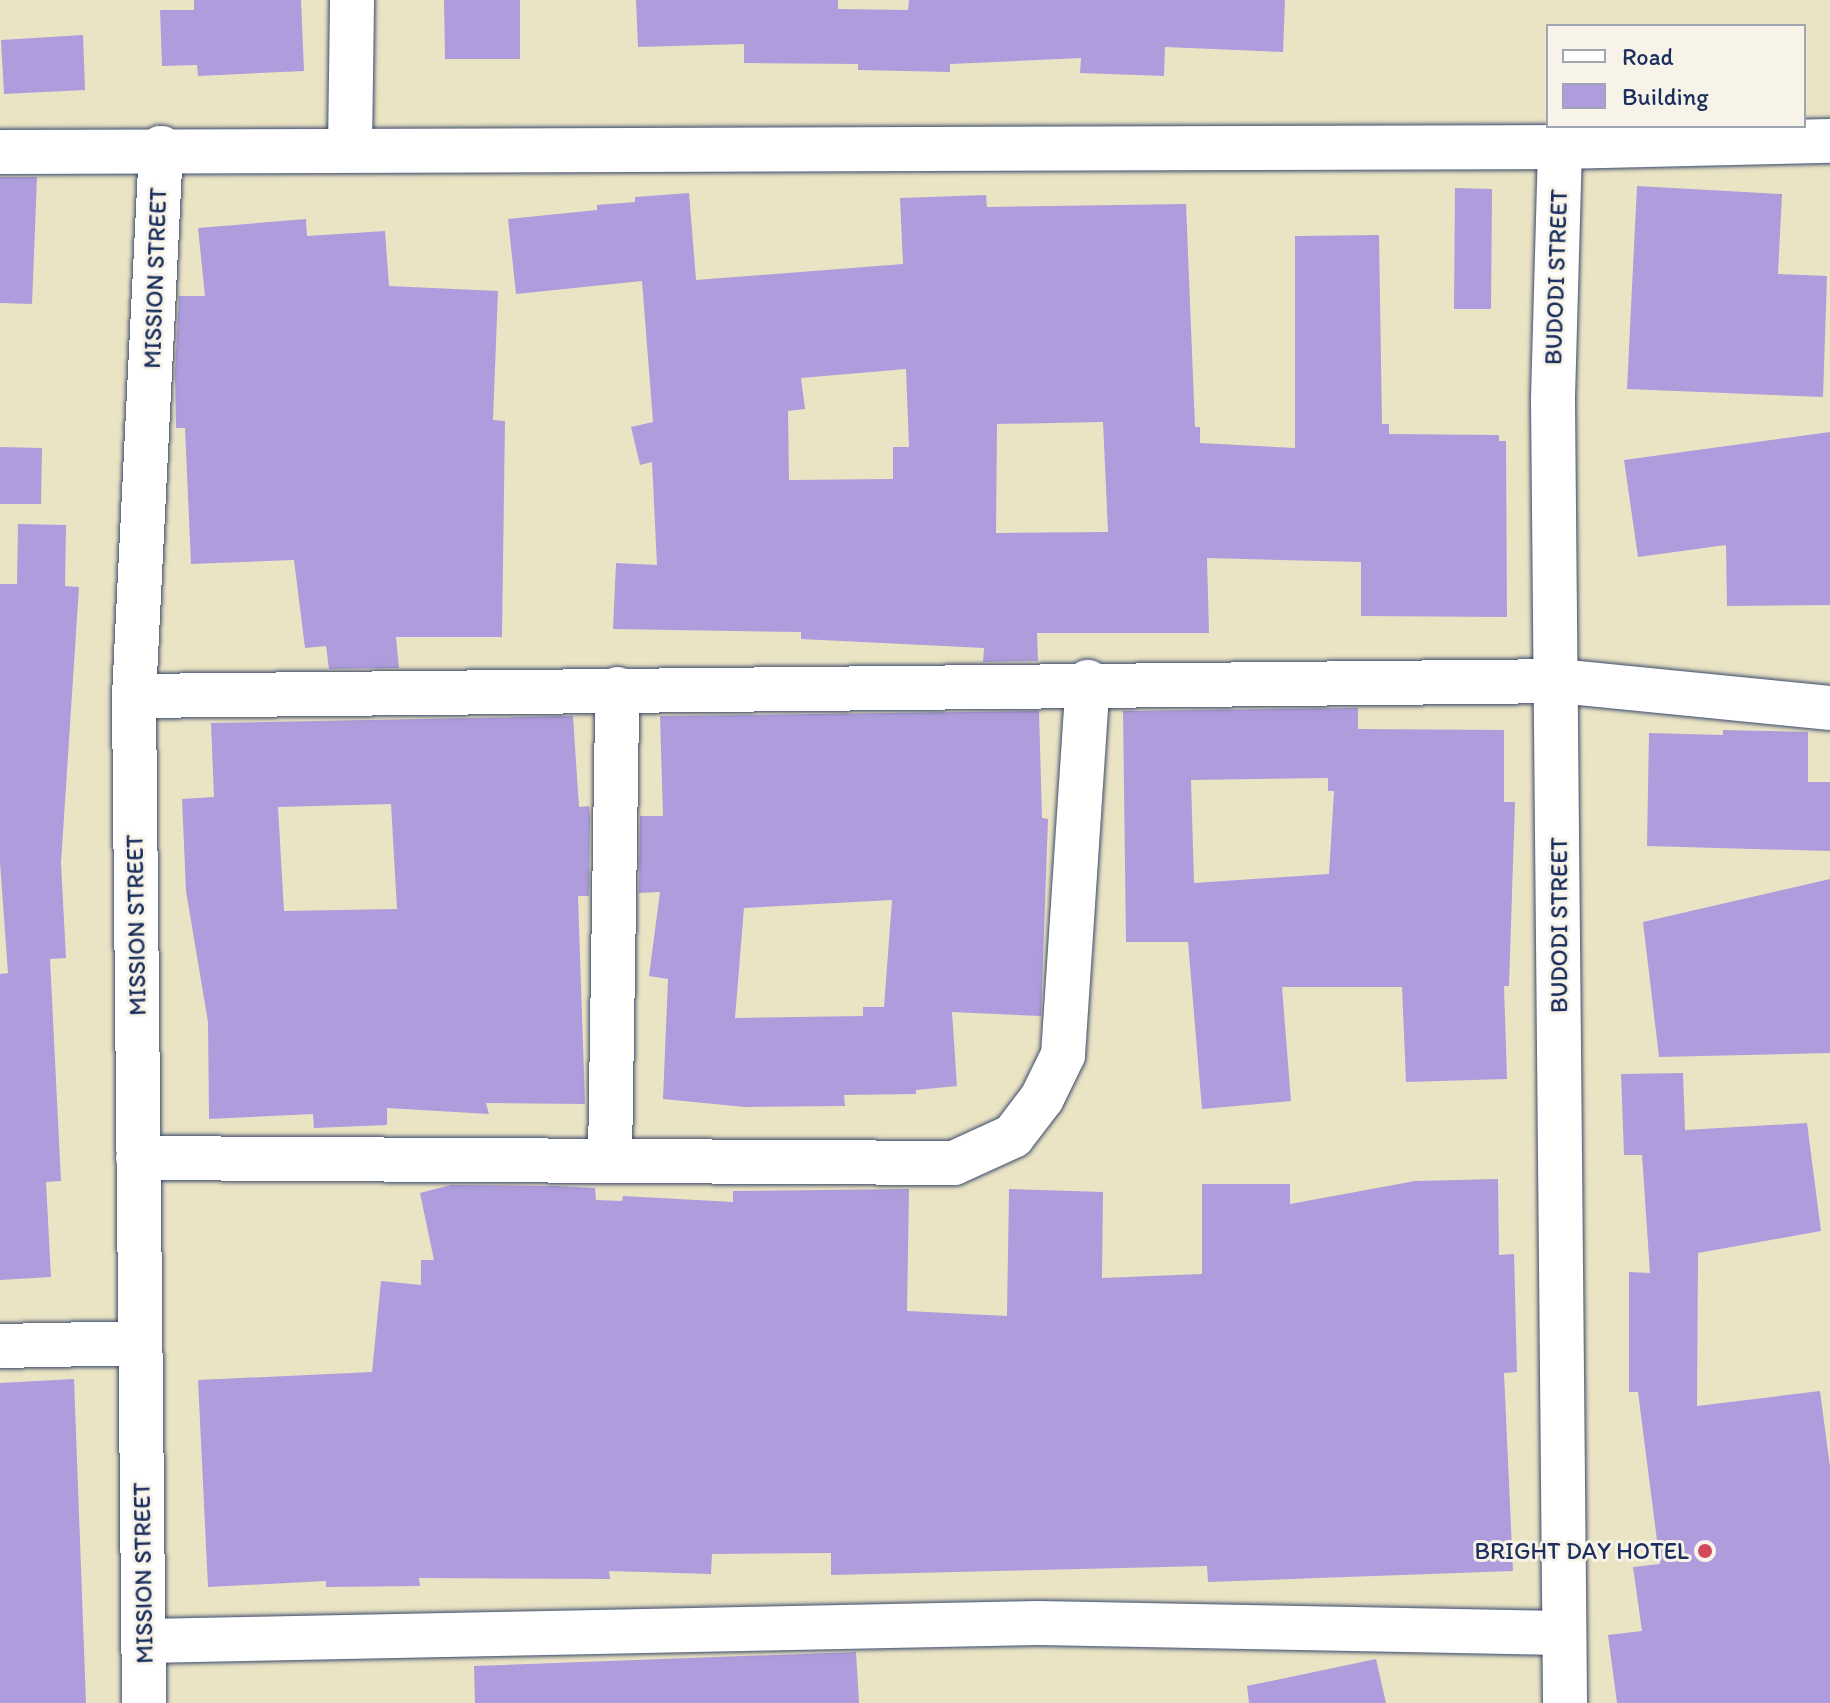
<!DOCTYPE html>
<style>
body{margin:0}
#map{position:relative;width:1830px;height:1703px;overflow:hidden;background:#ebe4c4;font-family:Itim,sans-serif}
div>[style]{position:absolute}
[style*='--x']{left:calc(var(--x)*1px);top:calc(var(--y)*1px);width:calc(var(--w)*1px);rotate:calc(var(--a)*1deg)}
.building>*{inset:0;background:#af9cdc}
.roads{filter:drop-shadow(0 0 2px #3a4a6d) drop-shadow(0 0 2px #3a4a6d)}
.minor>*{height:44px;margin:-22px;padding:0 22px;transform-origin:22px;border-radius:22px;background:#fff}
.dots>*{width:22px;height:22px;translate:-50% -50%;box-sizing:border-box;border:4px solid #f7f3e8;border-radius:50%}
span{translate:-50% -50%;white-space:nowrap;text-align:center;line-height:1.15;-webkit-text-stroke:6px #f7f3e8;paint-order:stroke}
.street-label{font-size:24px;color:#1b2f5e}
.poi-label{font-size:24px;color:#1b2f5e}
.right{translate:-100% -50%;text-align:right}
.legend{position:absolute;left:1546px;top:24px;width:260px;height:104px;box-sizing:border-box;background:#f7f3e8;border:2px solid #9fa5b1;margin:0;padding:10px 14px;list-style:none;font-size:24px;color:#1b2f5e}
.legend li{display:flex;align-items:center;gap:16px;height:40px}
.legend b{width:40px;border:2px solid #9fa5b1}
</style>
<div id="map">
<div class="building">
<div style="clip-path:polygon(194px 0,301px 0,304px 71px,198px 76px,197px 65px,162px 66px,160px 10px,194px 10px)"></div>
<div style="clip-path:polygon(444px 0,520px 0,520px 59px,445px 59px)"></div>
<div style="clip-path:polygon(636px 0,838px 0,838px 9px,908px 10px,909px 0,1285px 0,1283px 52px,1165px 47px,1164px 76px,1080px 73px,1081px 58px,950px 64px,950px 72px,858px 70px,858px 64px,744px 63px,744px 44px,638px 47px)"></div>
<div style="clip-path:polygon(83px 35px,85px 90px,4px 94px,1px 40px)"></div>
<div style="clip-path:polygon(0 177px,37px 177px,32px 304px,0 303px)"></div>
<div style="clip-path:polygon(1637px 186px,1782px 194px,1778px 274px,1827px 276px,1823px 397px,1627px 389px)"></div>
<div style="clip-path:polygon(1455px 188px,1492px 189px,1491px 309px,1454px 309px)"></div>
<div style="clip-path:polygon(evenodd,689px 193px,696px 280px,903px 264px,900px 198px,986px 195px,987px 207px,1186px 204px,1195px 427px,1200px 427px,1200px 443px,1295px 448px,1295px 236px,1379px 235px,1382px 424px,1389px 424px,1389px 434px,1499px 435px,1499px 441px,1506px 441px,1507px 617px,1361px 616px,1361px 562px,1207px 558px,1209px 633px,1037px 633px,1038px 661px,983px 662px,984px 648px,801px 639px,801px 632px,613px 629px,616px 563px,657px 565px,652px 462px,640px 465px,631px 427px,653px 422px,642px 281px,516px 294px,508px 219px,597px 210px,597px 205px,635px 202px,635px 197px,689px 193px,906px 369px,909px 447px,893px 447px,893px 479px,789px 480px,788px 411px,805px 409px,801px 378px,906px 369px,689px 193px,1103px 422px,1108px 532px,996px 533px,997px 424px,1103px 422px)"></div>
<div style="clip-path:polygon(306px 219px,307px 236px,385px 231px,389px 286px,498px 291px,493px 420px,505px 421px,502px 637px,396px 637px,399px 668px,329px 669px,326px 646px,305px 648px,294px 560px,191px 564px,185px 428px,176px 428px,175px 371px,179px 296px,205px 296px,198px 228px)"></div>
<div style="clip-path:polygon(1830px 432px,1830px 605px,1727px 606px,1726px 545px,1638px 557px,1624px 460px)"></div>
<div style="clip-path:polygon(0 447px,42px 448px,41px 504px,0 504px)"></div>
<div style="clip-path:polygon(18px 524px,66px 525px,65px 586px,79px 587px,61px 863px,66px 958px,50px 959px,61px 1181px,46px 1182px,51px 1277px,0 1280px,0 974px,8px 973px,0 862px,0 584px,17px 584px)"></div>
<div style="clip-path:polygon(evenodd,1358px 708px,1358px 729px,1504px 730px,1504px 802px,1515px 802px,1509px 986px,1504px 986px,1507px 1079px,1406px 1082px,1402px 987px,1282px 987px,1291px 1101px,1202px 1109px,1188px 942px,1126px 942px,1123px 711px,1358px 708px,1328px 778px,1328px 791px,1334px 791px,1329px 874px,1194px 883px,1191px 780px,1328px 778px)"></div>
<div style="clip-path:polygon(evenodd,1039px 711px,1042px 818px,1048px 819px,1041px 1016px,952px 1012px,957px 1086px,916px 1090px,916px 1094px,844px 1095px,845px 1106px,745px 1107px,663px 1099px,668px 979px,649px 976px,660px 892px,639px 893px,640px 816px,663px 816px,660px 716px,1039px 711px,892px 900px,884px 1007px,863px 1007px,863px 1016px,735px 1018px,744px 908px,892px 900px)"></div>
<div style="clip-path:polygon(evenodd,573px 716px,579px 807px,589px 806px,590px 817px,589px 896px,578px 896px,585px 1104px,486px 1103px,489px 1114px,387px 1108px,387px 1125px,314px 1128px,313px 1114px,209px 1119px,208px 1022px,186px 891px,182px 799px,214px 797px,211px 723px,573px 716px,391px 804px,397px 909px,284px 911px,278px 807px,391px 804px)"></div>
<div style="clip-path:polygon(1723px 730px,1808px 732px,1808px 782px,1830px 782px,1830px 851px,1647px 846px,1649px 733px,1723px 735px)"></div>
<div style="clip-path:polygon(1830px 879px,1830px 1053px,1659px 1057px,1643px 922px)"></div>
<div style="clip-path:polygon(1683px 1073px,1685px 1130px,1807px 1123px,1821px 1231px,1698px 1253px,1697px 1406px,1820px 1391px,1830px 1467px,1830px 1703px,1617px 1703px,1608px 1635px,1642px 1631px,1633px 1567px,1660px 1564px,1638px 1392px,1629px 1392px,1629px 1272px,1650px 1273px,1642px 1155px,1624px 1155px,1621px 1074px)"></div>
<div style="clip-path:polygon(1498px 1179px,1499px 1255px,1514px 1254px,1517px 1372px,1504px 1373px,1513px 1571px,1208px 1582px,1207px 1566px,831px 1575px,831px 1553px,712px 1554px,711px 1574px,609px 1571px,610px 1579px,419px 1578px,420px 1586px,326px 1587px,326px 1581px,208px 1587px,198px 1380px,372px 1372px,381px 1281px,421px 1285px,421px 1260px,434px 1260px,420px 1193px,451px 1185px,555px 1186px,595px 1188px,596px 1200px,622px 1201px,623px 1196px,733px 1202px,733px 1191px,909px 1189px,907px 1311px,1007px 1316px,1009px 1189px,1103px 1192px,1102px 1278px,1202px 1274px,1202px 1184px,1290px 1184px,1290px 1204px,1415px 1181px)"></div>
<div style="clip-path:polygon(74px 1379px,86px 1703px,0 1703px,0 1383px)"></div>
<div style="clip-path:polygon(856px 1652px,859px 1703px,475px 1703px,474px 1666px)"></div>
<div style="clip-path:polygon(1376px 1659px,1386px 1703px,1249px 1703px,1247px 1686px)"></div>
</div>
<div class="roads">
<div class="minor">
<div style="--x:350;--y:147;--w:147;--a:-89.2"></div>
<div style="--x:1560;--y:147;--w:254;--a:91.6"></div>
<div style="--x:1553;--y:401;--w:1302;--a:89.47"></div>
<div style="--x:0;--y:152;--w:1560;--a:-0.18"></div>
<div style="--x:1560;--y:147;--w:270;--a:-1.3"></div>
<div style="--x:134;--y:696;--w:1425;--a:-0.6"></div>
<div style="--x:1559;--y:681;--w:272;--a:5.7"></div>
<div style="--x:138;--y:1158;--w:816;--a:0.35"></div>
<div style="--x:954;--y:1163;--w:65;--a:-24.6"></div>
<div style="--x:1013;--y:1136;--w:48;--a:-52.7"></div>
<div style="--x:1042;--y:1098;--w:48;--a:-64"></div>
<div style="--x:1063;--y:1055;--w:374;--a:-86.2"></div>
<div style="--x:610;--y:1158;--w:469;--a:-89.1"></div>
<div style="--x:0;--y:1346;--w:140;--a:-1.2"></div>
<div style="--x:145;--y:1641;--w:893;--a:-1.15"></div>
<div style="--x:1038;--y:1623;--w:524;--a:1.09"></div>
<div style="--x:144;--y:1703;--w:1007;--a:-90.57"></div>
<div style="--x:134;--y:696;--w:549;--a:-87.18"></div>
</div>
</div>
<div class="dots">
<div style="left:1705px;top:1551px;background:#d1495b"></div>
</div>
<div class="street-label">
<span style="left:1556px;top:277px;rotate:-88deg">BUDODI STREET</span>
<span style="left:155px;top:278px;rotate:-88deg">MISSION STREET</span>
<span style="left:136px;top:925px;rotate:-91deg">MISSION STREET</span>
<span style="left:1559px;top:925px;rotate:-90deg">BUDODI STREET</span>
<span style="left:143px;top:1573px;rotate:-91deg">MISSION STREET</span>
</div>
<div class="poi-label">
<span class="right" style="left:1689px;top:1551px">BRIGHT DAY HOTEL</span>
</div>
<ul class="legend">
<li><b style="height:10px;background:#fff"></b>Road</li>
<li><b style="height:22px;background:#af9cdc"></b>Building</li>
</ul>
</div>
